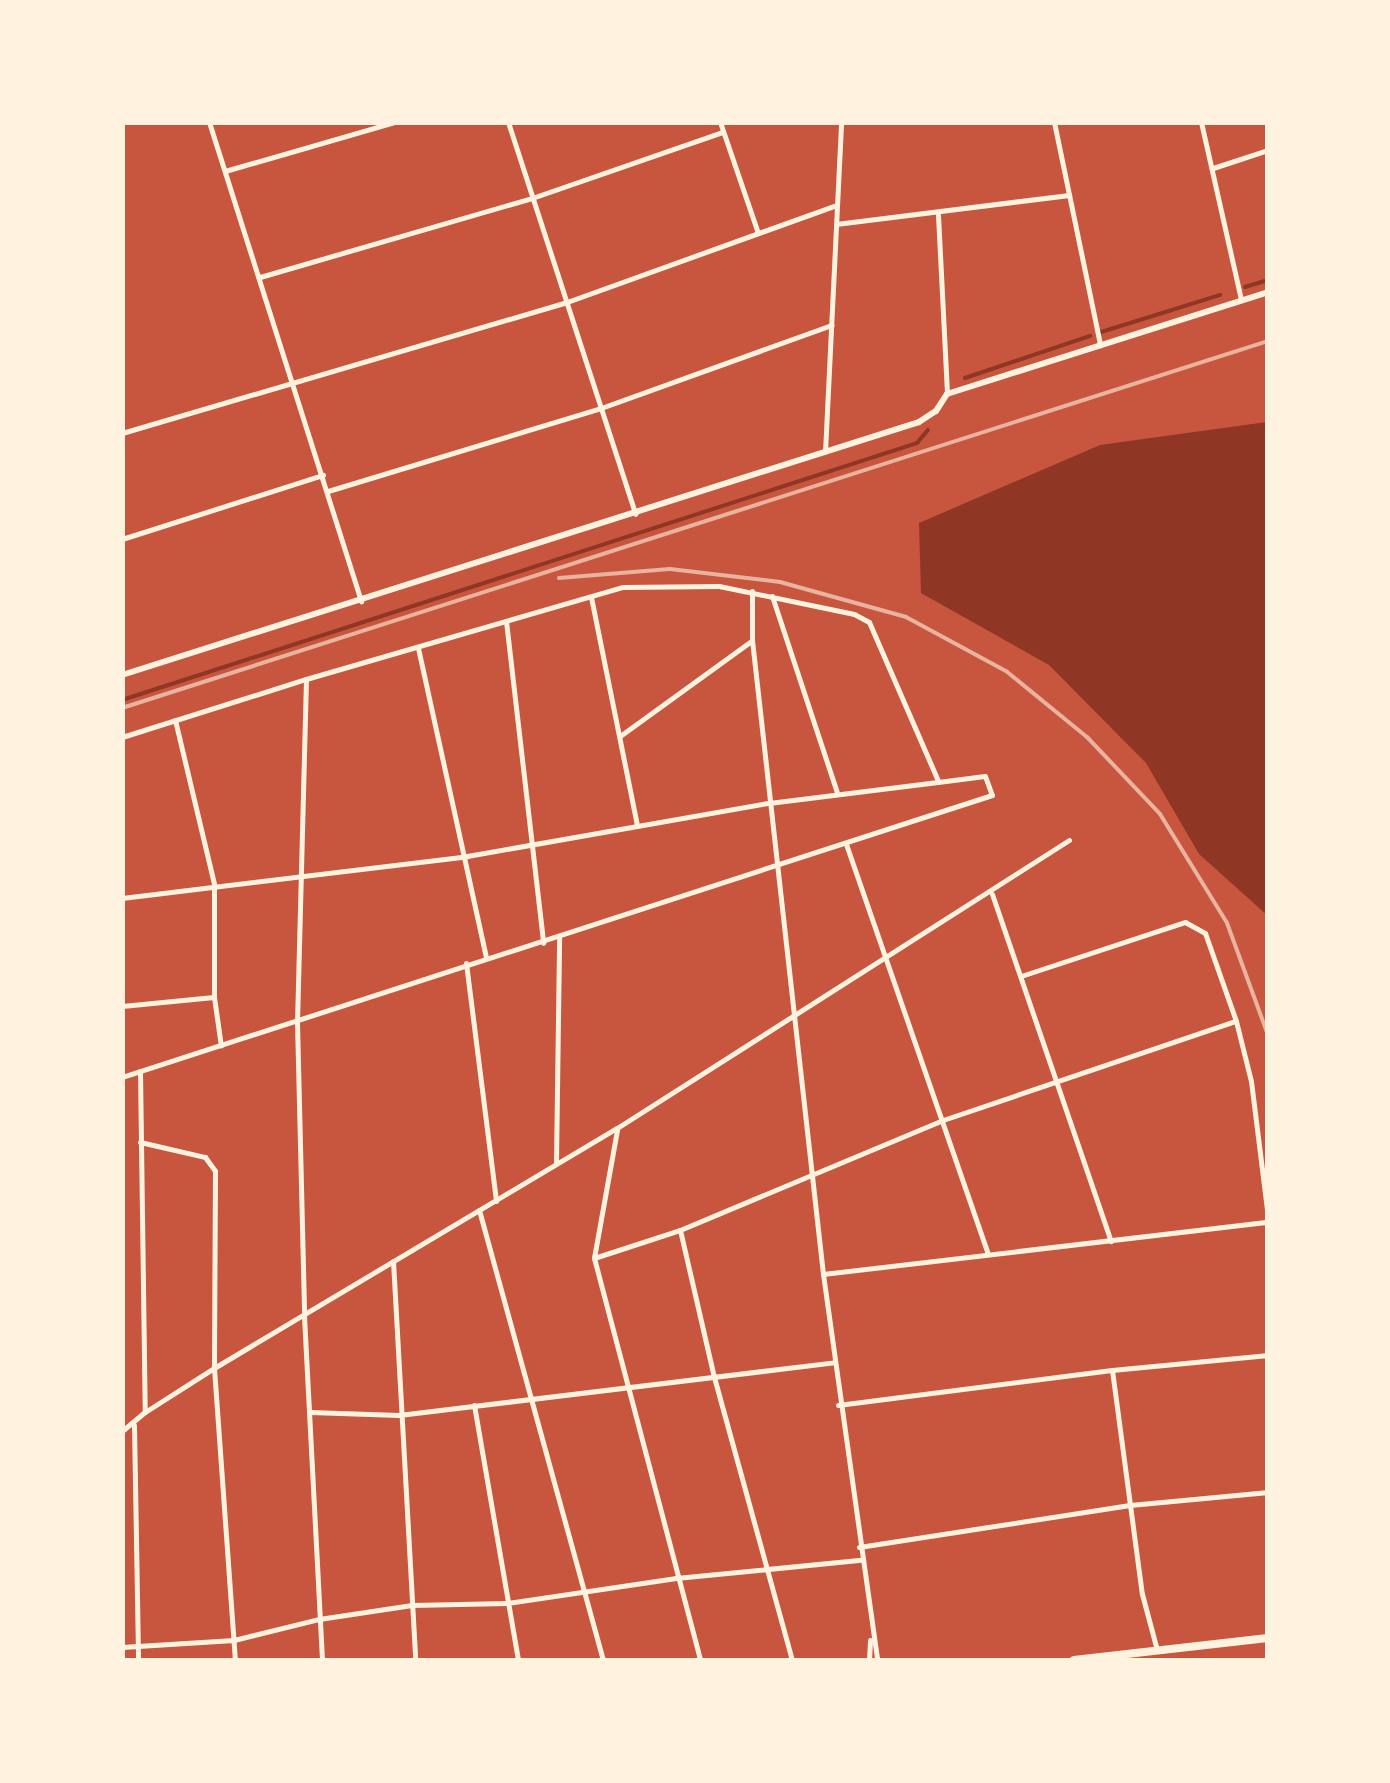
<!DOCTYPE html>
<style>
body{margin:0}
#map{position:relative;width:1390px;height:1783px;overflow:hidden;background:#c8553d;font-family:"PT Sans Narrow",sans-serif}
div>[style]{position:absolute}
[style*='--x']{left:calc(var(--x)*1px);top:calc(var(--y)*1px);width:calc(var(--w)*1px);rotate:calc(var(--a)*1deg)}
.water>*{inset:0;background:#8f3625}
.stream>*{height:4px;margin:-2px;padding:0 2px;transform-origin:2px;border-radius:2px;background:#8f3625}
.minor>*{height:5px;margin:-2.5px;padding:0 2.5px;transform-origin:2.5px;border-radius:2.5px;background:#fff3e0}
.tertiary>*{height:6px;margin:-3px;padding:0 3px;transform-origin:3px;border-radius:3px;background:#fff3e0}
.secondary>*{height:8px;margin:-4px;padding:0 4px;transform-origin:4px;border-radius:4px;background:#fff3e0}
.rail>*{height:4px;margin:-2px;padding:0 2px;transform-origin:2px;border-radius:2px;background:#e9b49f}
span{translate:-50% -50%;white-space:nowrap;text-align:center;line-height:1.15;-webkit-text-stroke:8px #fff3e0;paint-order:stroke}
.frame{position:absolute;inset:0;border:125px solid #fff3e0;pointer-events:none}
</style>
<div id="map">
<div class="water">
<div style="clip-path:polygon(1267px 422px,1268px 422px,1267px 915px,1199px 854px,1146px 763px,1049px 665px,921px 593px,919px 523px,1100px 445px)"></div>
</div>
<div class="stream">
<div style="--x:1245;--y:287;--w:24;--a:-17"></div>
<div style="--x:1098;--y:333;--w:128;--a:-17.3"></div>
<div style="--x:965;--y:378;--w:132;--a:-18.6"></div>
<div style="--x:122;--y:700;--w:836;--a:-17.91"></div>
<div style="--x:917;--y:443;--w:17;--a:-50"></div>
</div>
<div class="minor">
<div style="--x:209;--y:122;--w:503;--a:72.39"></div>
<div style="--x:508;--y:122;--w:412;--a:72"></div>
<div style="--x:720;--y:122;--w:117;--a:71.1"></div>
<div style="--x:1054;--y:122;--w:228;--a:78.3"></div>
<div style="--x:1201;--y:122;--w:182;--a:77.3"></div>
<div style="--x:1213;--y:168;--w:58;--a:-18.1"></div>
<div style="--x:225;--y:171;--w:177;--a:-16.1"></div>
<div style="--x:938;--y:215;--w:179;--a:87.1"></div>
<div style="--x:836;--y:224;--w:235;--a:-7.1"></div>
<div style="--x:260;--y:277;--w:283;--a:-16.2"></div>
<div style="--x:532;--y:198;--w:202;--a:-19.1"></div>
<div style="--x:122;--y:433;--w:464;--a:-16.4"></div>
<div style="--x:567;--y:302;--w:284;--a:-19.8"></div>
<div style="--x:825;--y:452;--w:330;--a:-87.2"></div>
<div style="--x:328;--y:491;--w:285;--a:-16.9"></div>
<div style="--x:601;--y:408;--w:245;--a:-19.8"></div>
<div style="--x:122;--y:539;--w:211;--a:-17.7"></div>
<div style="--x:752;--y:591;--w:49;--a:90"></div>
<div style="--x:752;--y:640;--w:638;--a:83.61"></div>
<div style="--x:823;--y:1274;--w:390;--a:82"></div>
<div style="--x:772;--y:596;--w:207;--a:71.7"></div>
<div style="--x:591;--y:597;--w:233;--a:78.6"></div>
<div style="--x:506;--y:621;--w:324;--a:83.4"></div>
<div style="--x:418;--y:648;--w:316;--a:77.6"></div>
<div style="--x:306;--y:679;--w:343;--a:91.5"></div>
<div style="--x:297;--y:1022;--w:294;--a:88.6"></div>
<div style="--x:304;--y:1316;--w:344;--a:87"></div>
<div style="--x:175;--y:720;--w:169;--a:76.6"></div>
<div style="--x:214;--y:884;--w:113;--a:90"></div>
<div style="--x:214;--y:997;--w:49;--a:81.9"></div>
<div style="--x:620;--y:736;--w:162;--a:-35.9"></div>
<div style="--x:122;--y:737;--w:193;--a:-17.5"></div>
<div style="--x:306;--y:679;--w:330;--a:-16.2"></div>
<div style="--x:623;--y:587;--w:96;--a:-0.6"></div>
<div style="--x:719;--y:586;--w:138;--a:11.7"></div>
<div style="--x:854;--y:614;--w:17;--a:28"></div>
<div style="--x:869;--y:622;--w:173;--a:66.5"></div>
<div style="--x:846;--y:844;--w:434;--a:70.9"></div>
<div style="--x:992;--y:894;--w:367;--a:71.1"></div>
<div style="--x:122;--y:898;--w:348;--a:-6.9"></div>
<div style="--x:467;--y:856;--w:307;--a:-10"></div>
<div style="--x:769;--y:803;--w:170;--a:-7.1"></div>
<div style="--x:938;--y:782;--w:47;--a:-7.3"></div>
<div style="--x:985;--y:776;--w:20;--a:70"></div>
<div style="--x:992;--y:795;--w:915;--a:162.04"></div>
<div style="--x:466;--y:963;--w:240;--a:82.8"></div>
<div style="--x:1021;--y:976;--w:173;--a:-18.2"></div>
<div style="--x:1185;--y:922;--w:23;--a:29"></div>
<div style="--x:1205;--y:933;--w:93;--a:70.6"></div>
<div style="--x:1236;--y:1021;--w:62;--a:76"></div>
<div style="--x:1251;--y:1081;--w:137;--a:82.9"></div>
<div style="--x:122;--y:1006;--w:92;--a:-5.6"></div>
<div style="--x:140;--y:1071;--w:341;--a:89.2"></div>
<div style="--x:617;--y:1130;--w:130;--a:100.2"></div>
<div style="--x:594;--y:1258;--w:416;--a:75.2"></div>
<div style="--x:140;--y:1142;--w:67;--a:13"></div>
<div style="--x:205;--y:1157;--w:17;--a:54"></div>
<div style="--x:215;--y:1171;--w:197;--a:90.3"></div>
<div style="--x:214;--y:1368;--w:293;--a:85.9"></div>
<div style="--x:556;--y:1162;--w:224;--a:-89.2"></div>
<div style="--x:479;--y:1210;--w:467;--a:74.6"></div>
<div style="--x:680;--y:1230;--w:151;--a:77"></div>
<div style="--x:714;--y:1377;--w:294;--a:74.6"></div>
<div style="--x:594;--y:1258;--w:90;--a:-18"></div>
<div style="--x:680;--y:1230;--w:285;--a:-22.7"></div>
<div style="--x:943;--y:1120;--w:309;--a:-18.7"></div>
<div style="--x:393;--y:1261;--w:400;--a:86.8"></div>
<div style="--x:823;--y:1274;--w:448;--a:-6.7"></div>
<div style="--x:1112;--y:1370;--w:226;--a:82.4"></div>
<div style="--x:1142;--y:1594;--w:58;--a:75"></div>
<div style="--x:474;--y:1405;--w:259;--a:80.2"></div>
<div style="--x:838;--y:1405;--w:276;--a:-7.3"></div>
<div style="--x:1112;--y:1370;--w:157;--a:-5.5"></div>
<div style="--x:310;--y:1412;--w:89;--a:1.9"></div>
<div style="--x:399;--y:1415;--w:438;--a:-6.9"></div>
<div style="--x:134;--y:1425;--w:235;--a:89"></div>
<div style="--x:122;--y:1431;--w:30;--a:-40"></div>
<div style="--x:145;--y:1412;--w:82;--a:-32.5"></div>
<div style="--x:214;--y:1368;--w:469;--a:-30.8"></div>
<div style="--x:617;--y:1128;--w:536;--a:-32.5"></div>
<div style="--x:859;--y:1547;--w:274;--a:-8.8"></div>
<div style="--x:1130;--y:1505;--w:139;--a:-5.4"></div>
<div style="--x:122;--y:1647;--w:112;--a:-3.6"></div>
<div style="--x:234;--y:1640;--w:88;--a:-13.9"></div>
<div style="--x:319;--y:1619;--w:94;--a:-8.6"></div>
<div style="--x:412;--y:1605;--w:95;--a:-1.2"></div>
<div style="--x:507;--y:1603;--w:171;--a:-8.4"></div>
<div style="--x:676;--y:1578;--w:186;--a:-5.6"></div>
<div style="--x:869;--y:1660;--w:20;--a:-87"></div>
</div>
<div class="tertiary">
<div style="--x:122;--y:675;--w:836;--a:-17.61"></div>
<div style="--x:919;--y:422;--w:20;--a:-33"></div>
<div style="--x:936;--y:411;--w:20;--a:-57"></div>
<div style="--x:947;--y:394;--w:337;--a:-17.6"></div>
</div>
<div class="secondary">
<div style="--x:1074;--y:1660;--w:195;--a:-6.5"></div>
</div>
<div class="rail">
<div style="--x:559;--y:578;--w:111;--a:-4.6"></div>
<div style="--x:670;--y:569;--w:111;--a:6.7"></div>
<div style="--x:780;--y:582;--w:131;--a:15.5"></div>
<div style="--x:906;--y:617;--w:114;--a:28.4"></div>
<div style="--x:1006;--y:671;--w:104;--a:39.2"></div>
<div style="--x:1087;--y:737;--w:106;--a:46.5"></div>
<div style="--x:1160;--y:814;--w:128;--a:58.4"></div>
<div style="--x:1227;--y:923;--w:119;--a:69.9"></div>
<div style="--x:122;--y:708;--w:1203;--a:-17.76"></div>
</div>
<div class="frame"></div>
</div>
